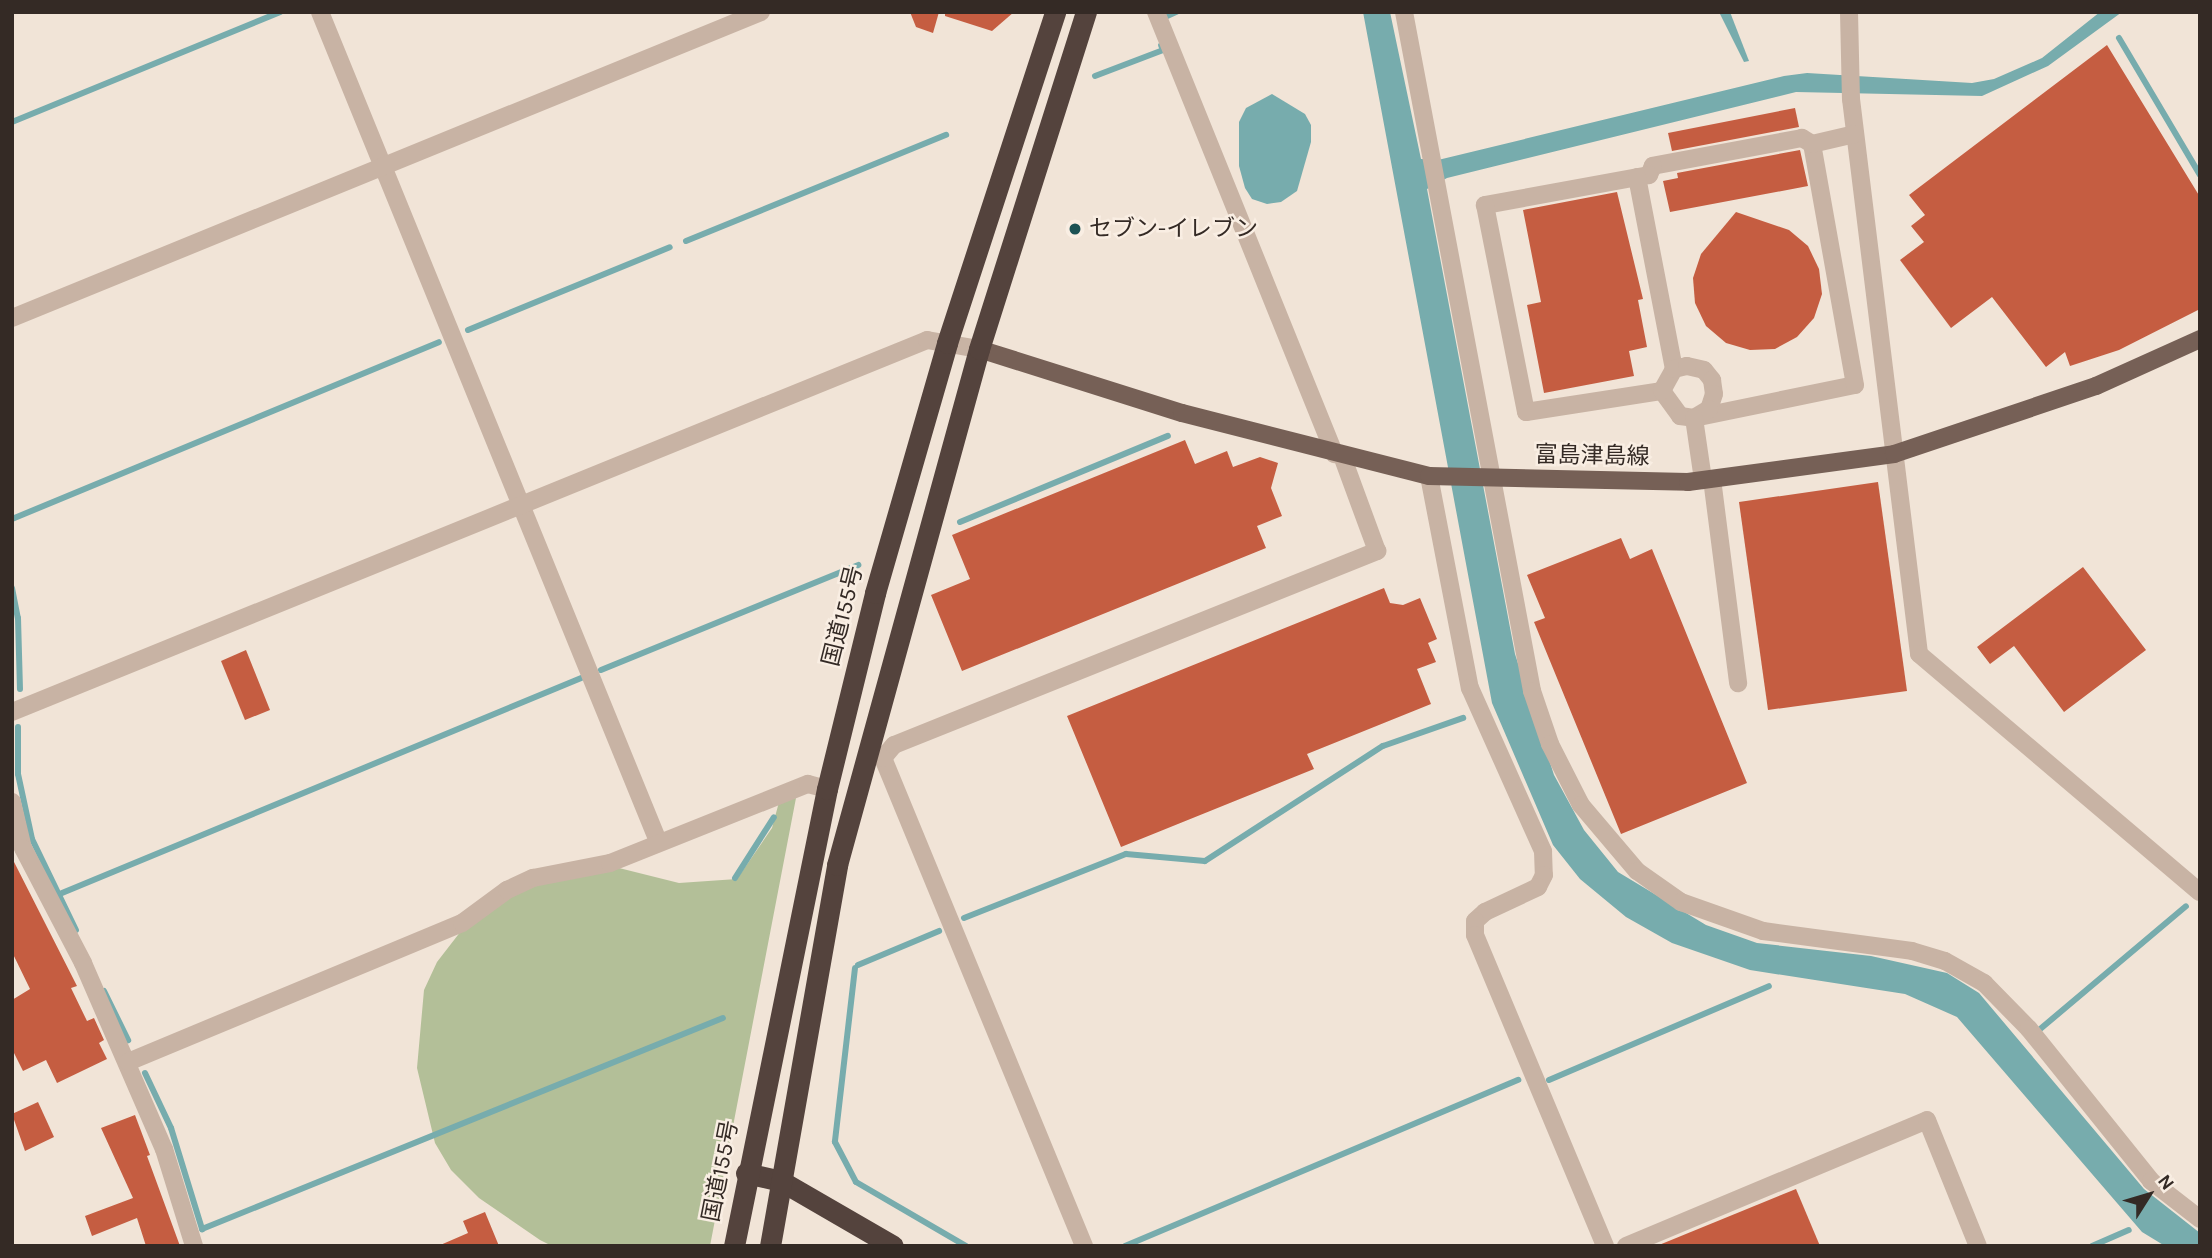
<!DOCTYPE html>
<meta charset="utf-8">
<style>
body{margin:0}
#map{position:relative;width:2212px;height:1258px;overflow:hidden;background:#f1e4d7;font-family:Karla,"Noto Sans JP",sans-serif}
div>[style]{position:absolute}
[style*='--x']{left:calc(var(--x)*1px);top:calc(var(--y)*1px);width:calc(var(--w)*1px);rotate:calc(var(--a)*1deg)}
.green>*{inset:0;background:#b3bf98}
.water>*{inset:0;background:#77acad}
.stream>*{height:6px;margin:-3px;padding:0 3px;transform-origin:3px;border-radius:3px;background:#77acad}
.building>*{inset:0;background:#c55d41}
.minor>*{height:18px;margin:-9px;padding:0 9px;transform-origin:9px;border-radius:9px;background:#c8b3a4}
.major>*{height:18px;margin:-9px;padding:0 9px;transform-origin:9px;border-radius:9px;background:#766056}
.highway>*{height:21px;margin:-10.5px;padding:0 10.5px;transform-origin:10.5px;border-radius:10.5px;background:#54433d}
.dots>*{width:19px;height:19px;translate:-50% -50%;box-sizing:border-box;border:4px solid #f9eee3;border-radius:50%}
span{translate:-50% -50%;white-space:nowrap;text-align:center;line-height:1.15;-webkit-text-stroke:5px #f9eee3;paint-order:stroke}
.poi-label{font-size:23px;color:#342a25}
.left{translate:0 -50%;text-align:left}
.street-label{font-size:23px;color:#342a25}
.frame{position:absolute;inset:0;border:14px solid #342a25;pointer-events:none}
.north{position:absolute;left:2114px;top:1160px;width:70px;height:70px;-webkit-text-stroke:5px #f9eee3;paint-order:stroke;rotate:53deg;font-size:19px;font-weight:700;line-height:28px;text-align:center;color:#342a25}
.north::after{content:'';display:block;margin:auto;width:24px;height:32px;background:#342a25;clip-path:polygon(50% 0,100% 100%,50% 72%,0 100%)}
</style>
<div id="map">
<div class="green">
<div style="clip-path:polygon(796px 798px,710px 1246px,552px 1246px,540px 1240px,479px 1198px,451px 1170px,435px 1143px,417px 1068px,424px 990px,437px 962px,461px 931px,520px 890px,541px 882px,615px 867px,679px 883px,737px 879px,772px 828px,779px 802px)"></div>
</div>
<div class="water">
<div style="clip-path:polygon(1363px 12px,1390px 12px,1421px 159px,1438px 160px,1784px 76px,1807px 73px,1972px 83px,1994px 79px,2042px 58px,2100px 12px,2122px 12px,2048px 66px,1982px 96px,1796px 92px,1447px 178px,1427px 189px,1515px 654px,1554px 775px,1584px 830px,1618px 872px,1706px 925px,1757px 943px,1871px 956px,1947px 973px,1979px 993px,2144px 1189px,2200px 1233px,2200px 1246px,2165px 1246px,2142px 1232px,1957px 1017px,1905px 994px,1750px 970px,1672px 943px,1626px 917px,1580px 879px,1553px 845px,1492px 703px)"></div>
<div style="clip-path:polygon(1719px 12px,1730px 12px,1749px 61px,1744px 62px)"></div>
<div style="clip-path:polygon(1272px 94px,1305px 114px,1311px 125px,1311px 142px,1297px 191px,1281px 202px,1267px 204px,1252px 199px,1245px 188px,1239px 166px,1239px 122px,1246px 108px)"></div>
</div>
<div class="stream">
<div style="--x:1165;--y:17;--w:12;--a:-24"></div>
<div style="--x:2119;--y:38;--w:159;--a:59.4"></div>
<div style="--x:1095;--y:76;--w:73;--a:-20.9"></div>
<div style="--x:1163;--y:50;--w:5;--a:-112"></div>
<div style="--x:12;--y:122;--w:290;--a:-22.3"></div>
<div style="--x:686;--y:241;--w:281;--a:-22.2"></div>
<div style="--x:468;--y:330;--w:218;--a:-22.3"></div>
<div style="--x:12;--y:519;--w:462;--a:-22.5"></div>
<div style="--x:960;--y:522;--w:225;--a:-22.5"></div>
<div style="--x:12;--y:588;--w:31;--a:79"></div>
<div style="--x:18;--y:618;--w:71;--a:88.4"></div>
<div style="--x:601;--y:670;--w:278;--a:-22.2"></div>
<div style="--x:18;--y:727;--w:47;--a:90"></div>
<div style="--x:18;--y:774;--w:66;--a:77.8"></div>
<div style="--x:32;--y:839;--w:101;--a:64.2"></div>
<div style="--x:735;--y:878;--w:72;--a:-57.4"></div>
<div style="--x:62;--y:893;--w:562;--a:-22.5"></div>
<div style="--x:964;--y:918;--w:174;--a:-21.6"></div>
<div style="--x:1126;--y:854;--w:79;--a:5.1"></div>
<div style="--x:1205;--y:861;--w:212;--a:-32.9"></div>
<div style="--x:1383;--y:746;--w:85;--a:-19.3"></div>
<div style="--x:858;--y:965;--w:88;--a:-22.8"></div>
<div style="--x:855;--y:968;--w:175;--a:96.6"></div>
<div style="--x:835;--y:1142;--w:45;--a:62.3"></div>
<div style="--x:856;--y:1182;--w:127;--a:30.2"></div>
<div style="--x:104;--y:991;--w:55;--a:63.9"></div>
<div style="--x:2039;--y:1030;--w:192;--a:-40.1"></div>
<div style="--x:145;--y:1073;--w:61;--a:64.7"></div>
<div style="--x:171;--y:1128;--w:106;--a:72.9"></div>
<div style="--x:202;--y:1229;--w:562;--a:-22.05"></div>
<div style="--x:1549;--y:1080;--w:239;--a:-23.1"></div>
<div style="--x:1125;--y:1246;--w:427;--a:-22.9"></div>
<div style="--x:2092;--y:1246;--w:40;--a:-23.4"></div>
</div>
<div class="building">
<div style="clip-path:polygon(910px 12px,939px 12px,933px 33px,916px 27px)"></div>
<div style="clip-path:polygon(945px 12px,1014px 12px,992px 31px,945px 16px)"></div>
<div style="clip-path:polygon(2107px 45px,2200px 197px,2200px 309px,2119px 350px,2070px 366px,2065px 352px,2046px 367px,1992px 297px,1951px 328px,1900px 260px,1924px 242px,1911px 226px,1925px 215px,1909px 195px)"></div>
<div style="clip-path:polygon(1795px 108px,1799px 127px,1672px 151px,1668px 133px)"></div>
<div style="clip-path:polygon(1800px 150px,1808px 186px,1670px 212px,1663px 181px,1678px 178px,1677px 173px)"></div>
<div style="clip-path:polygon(1617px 192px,1643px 299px,1638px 300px,1647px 347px,1629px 351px,1634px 376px,1544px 393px,1527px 305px,1541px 302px,1523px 210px)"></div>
<div style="clip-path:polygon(1736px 212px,1789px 230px,1808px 246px,1819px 269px,1822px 294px,1814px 318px,1797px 337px,1775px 349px,1750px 350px,1726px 343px,1706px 326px,1695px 303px,1693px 278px,1701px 254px)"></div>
<div style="clip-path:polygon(1185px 440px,1195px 464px,1227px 451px,1233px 467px,1260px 457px,1278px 463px,1271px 488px,1282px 516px,1257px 526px,1266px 548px,962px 671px,931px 595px,970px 579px,952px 535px)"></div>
<div style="clip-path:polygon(1878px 482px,1907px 691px,1768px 710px,1739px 502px)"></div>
<div style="clip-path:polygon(1621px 538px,1630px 559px,1652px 549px,1747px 783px,1621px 834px,1534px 622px,1545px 618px,1527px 575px)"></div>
<div style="clip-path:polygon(2083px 567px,2146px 650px,2064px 712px,2014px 646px,1990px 664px,1977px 647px)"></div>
<div style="clip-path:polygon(1384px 588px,1390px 603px,1403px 605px,1420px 598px,1437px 639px,1428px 643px,1436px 662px,1417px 669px,1431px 704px,1307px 754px,1314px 769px,1121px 847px,1067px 716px)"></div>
<div style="clip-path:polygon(246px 650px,270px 710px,245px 720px,221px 661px)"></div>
<div style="clip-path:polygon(12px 858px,77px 986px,71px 988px,87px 1021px,94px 1018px,104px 1040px,99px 1043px,107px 1059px,57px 1083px,46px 1060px,23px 1071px,12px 1049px,12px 1000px,30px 989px,12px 952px)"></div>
<div style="clip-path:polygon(38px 1102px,54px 1137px,25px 1151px,12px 1114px)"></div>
<div style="clip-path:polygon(135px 1115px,150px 1155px,147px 1156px,180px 1246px,146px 1246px,137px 1218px,92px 1236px,85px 1216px,133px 1198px,101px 1128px)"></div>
<div style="clip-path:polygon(1796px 1189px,1820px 1246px,1659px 1246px,1659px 1245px)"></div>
<div style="clip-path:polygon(485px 1212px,499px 1246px,438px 1246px,468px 1233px,463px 1221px)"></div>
</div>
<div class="minor">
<div style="--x:320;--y:12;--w:895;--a:67.82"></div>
<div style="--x:1156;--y:12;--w:477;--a:68"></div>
<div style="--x:1404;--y:12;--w:691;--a:79.32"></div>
<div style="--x:1532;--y:691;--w:56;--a:71.2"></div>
<div style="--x:1550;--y:744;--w:68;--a:63.1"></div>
<div style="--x:1581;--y:805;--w:87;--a:49.7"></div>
<div style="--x:1637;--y:871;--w:54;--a:35.2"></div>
<div style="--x:1681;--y:902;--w:87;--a:19.5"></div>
<div style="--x:1763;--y:931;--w:150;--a:7.6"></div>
<div style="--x:1912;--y:951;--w:34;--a:17"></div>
<div style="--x:1945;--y:961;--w:45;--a:29.4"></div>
<div style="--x:1984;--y:983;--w:64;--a:45.6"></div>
<div style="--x:2029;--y:1029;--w:195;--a:51.2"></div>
<div style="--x:2151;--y:1181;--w:62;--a:37.8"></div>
<div style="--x:1849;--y:12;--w:87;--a:88.7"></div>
<div style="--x:1851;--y:99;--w:559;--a:83.01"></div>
<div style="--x:1919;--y:654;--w:368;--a:40.3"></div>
<div style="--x:1812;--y:144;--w:12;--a:-149"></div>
<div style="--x:1802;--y:138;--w:152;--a:169.4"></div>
<div style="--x:1653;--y:166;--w:10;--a:114"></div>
<div style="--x:1649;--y:175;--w:167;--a:169.6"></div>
<div style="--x:1485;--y:205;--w:211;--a:78.8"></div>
<div style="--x:1526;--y:412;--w:138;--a:-8.8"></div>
<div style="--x:1662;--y:391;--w:31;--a:54"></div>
<div style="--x:1680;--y:416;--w:14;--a:8"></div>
<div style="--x:1694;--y:418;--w:164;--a:-11.6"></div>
<div style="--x:1855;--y:385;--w:245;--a:-100.1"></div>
<div style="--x:1812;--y:144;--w:44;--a:-13.1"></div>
<div style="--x:1637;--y:177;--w:196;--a:79.1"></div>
<div style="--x:1674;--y:369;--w:25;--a:119"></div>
<div style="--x:12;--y:318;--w:809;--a:-22.22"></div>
<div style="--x:1674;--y:369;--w:13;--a:-13"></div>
<div style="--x:1687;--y:366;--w:17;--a:13"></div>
<div style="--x:1704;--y:370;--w:13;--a:51"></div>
<div style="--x:1712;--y:380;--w:14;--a:82"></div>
<div style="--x:1714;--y:394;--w:16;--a:108"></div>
<div style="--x:1709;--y:409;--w:17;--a:149"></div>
<div style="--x:1694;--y:418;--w:63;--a:81.7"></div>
<div style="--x:1429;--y:476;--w:216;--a:79.1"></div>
<div style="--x:1470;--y:688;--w:179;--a:65.9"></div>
<div style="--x:1543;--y:851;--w:24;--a:88"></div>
<div style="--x:1544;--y:875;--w:13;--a:117"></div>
<div style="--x:1538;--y:887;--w:59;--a:154.7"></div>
<div style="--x:1485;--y:912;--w:13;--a:138"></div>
<div style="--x:1475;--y:921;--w:14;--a:90"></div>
<div style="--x:1475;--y:935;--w:337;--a:67.3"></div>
<div style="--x:1712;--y:479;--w:206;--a:82.7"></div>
<div style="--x:12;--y:712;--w:988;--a:-22.12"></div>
<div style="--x:927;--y:340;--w:53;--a:9.8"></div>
<div style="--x:872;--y:754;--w:12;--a:20"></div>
<div style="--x:883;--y:758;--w:528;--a:67.61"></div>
<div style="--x:883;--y:758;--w:17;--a:-50"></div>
<div style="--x:894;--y:745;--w:521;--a:-21.88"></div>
<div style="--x:1377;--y:551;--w:101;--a:-110.2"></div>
<div style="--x:12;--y:802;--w:47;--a:76.6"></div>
<div style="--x:23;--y:848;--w:130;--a:62.4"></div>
<div style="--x:83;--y:963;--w:203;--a:66.5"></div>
<div style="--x:164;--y:1149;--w:102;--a:72.8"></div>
<div style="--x:128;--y:1062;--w:362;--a:-22.6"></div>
<div style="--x:462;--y:923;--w:56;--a:-36.3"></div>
<div style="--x:507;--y:890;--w:29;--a:-25"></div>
<div style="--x:533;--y:878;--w:78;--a:-11"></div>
<div style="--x:610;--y:863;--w:213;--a:-21.8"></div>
<div style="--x:808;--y:784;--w:20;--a:15"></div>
<div style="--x:1626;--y:1246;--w:326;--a:-22.7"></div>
<div style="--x:1927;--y:1120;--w:136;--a:68"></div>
</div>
<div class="major">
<div style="--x:979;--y:349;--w:213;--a:17.5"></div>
<div style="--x:1182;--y:413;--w:255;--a:14.3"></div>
<div style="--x:1429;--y:476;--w:259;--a:1.3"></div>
<div style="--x:1688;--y:482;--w:208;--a:-7.7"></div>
<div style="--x:1894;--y:454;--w:213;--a:-18.6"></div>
<div style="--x:2096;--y:386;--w:114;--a:-24.3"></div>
</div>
<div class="highway">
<div style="--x:746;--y:1173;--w:36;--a:13"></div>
<div style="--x:781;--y:1181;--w:129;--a:30.1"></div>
<div style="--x:734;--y:1246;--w:466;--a:-78.5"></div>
<div style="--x:827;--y:789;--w:202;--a:-76.2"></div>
<div style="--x:875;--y:593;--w:260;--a:-73.9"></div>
<div style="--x:947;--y:343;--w:348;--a:-71.9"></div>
<div style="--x:770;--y:1246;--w:387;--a:-80"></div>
<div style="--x:837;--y:865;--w:535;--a:-74.61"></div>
<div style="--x:979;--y:349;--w:354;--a:-72.4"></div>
</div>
<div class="dots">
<div style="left:1075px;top:229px;background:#1c5254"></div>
</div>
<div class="poi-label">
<span class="left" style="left:1089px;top:229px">セブン-イレブン</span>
</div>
<div class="street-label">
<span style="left:1592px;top:456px;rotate:1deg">富島津島線</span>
<span style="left:843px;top:616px;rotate:-76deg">国道155号</span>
<span style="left:721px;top:1171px;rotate:-79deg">国道155号</span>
</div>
<div class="frame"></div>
<div class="north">N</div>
</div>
